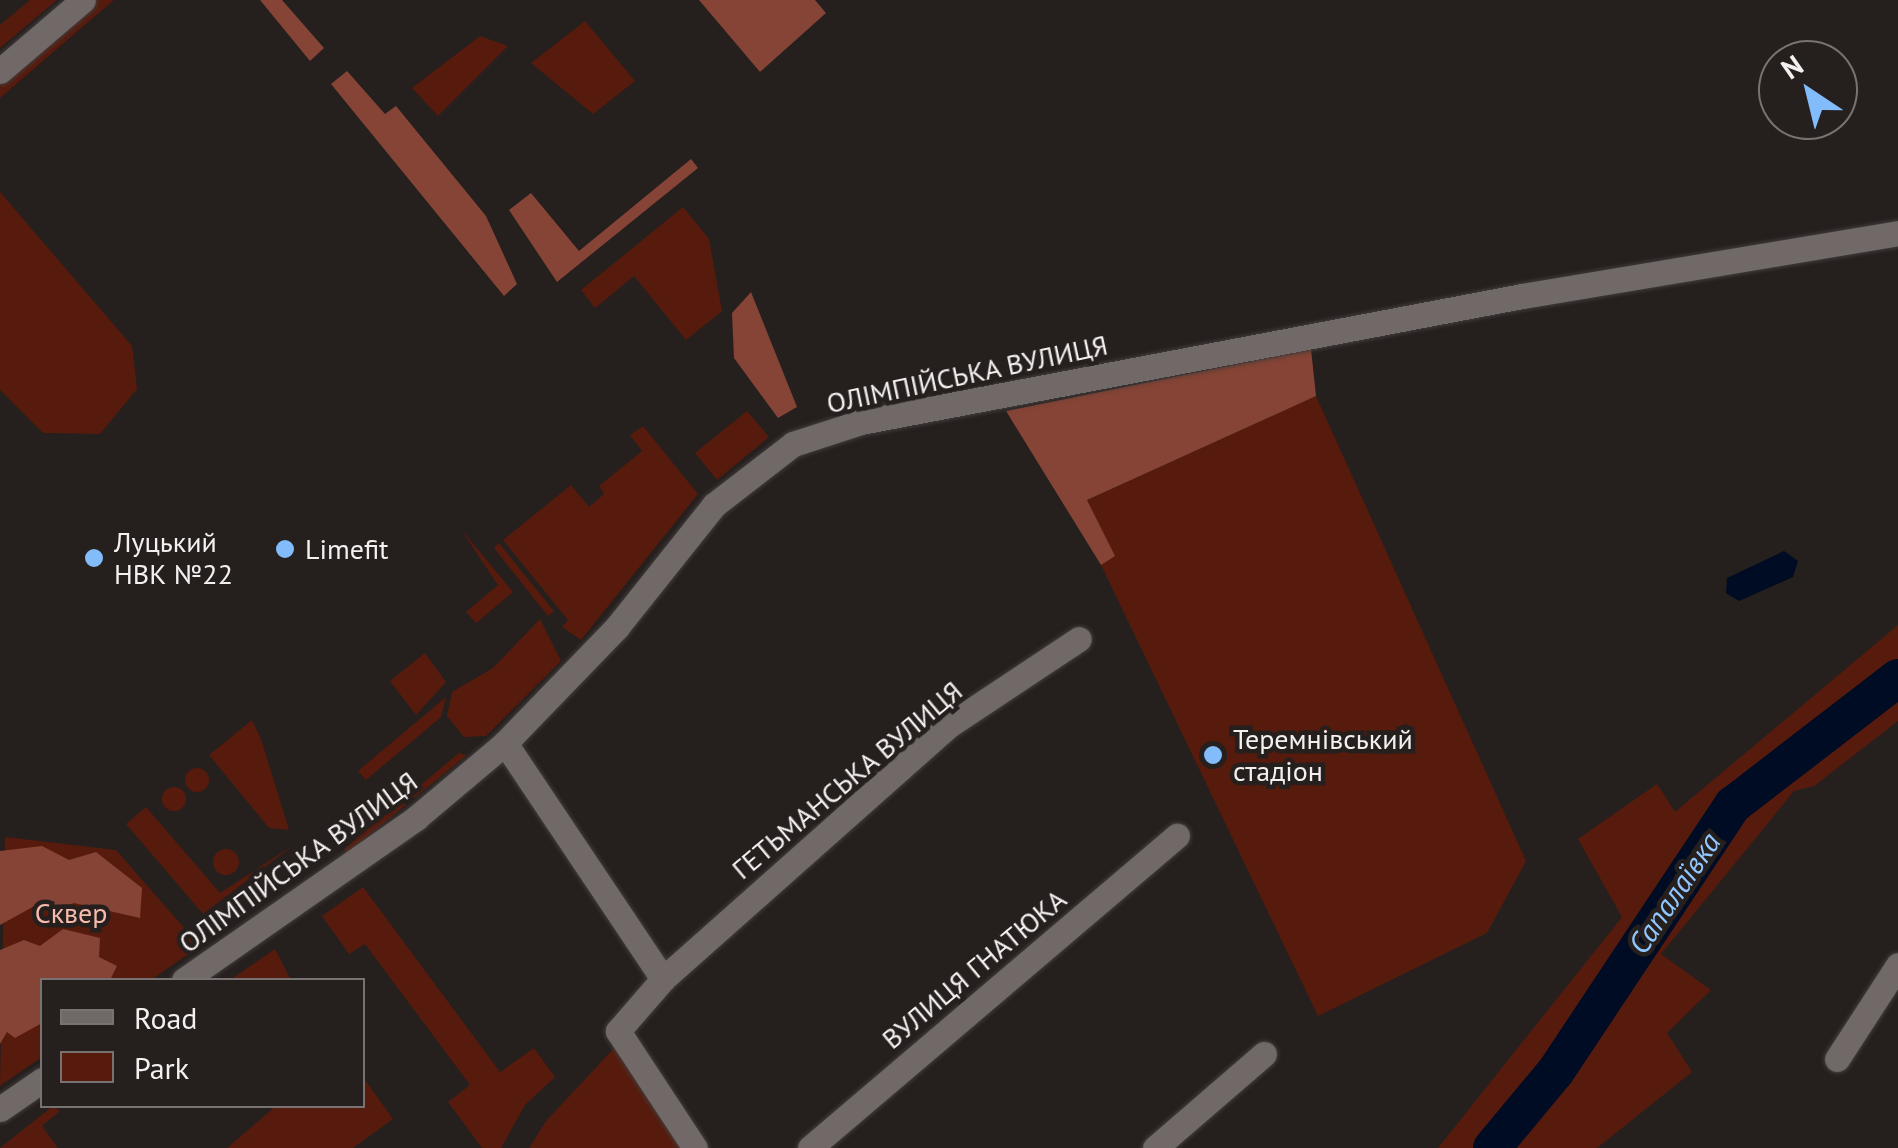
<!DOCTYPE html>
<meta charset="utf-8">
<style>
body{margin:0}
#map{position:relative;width:1898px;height:1148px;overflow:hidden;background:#251f1e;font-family:"PT Sans",sans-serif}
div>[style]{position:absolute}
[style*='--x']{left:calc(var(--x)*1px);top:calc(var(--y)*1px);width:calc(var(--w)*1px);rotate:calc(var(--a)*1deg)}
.green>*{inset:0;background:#571b0d}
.round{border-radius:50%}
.forest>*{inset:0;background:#854435}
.water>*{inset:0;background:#000c23}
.river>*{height:38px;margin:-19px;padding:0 19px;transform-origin:19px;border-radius:19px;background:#000c23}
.roads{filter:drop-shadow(0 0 2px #413c3b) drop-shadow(0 0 2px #413c3b)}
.street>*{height:25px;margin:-12.5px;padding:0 12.5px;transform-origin:12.5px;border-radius:12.5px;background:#706967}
.dots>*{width:28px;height:28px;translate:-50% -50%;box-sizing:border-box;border:5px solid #251f1e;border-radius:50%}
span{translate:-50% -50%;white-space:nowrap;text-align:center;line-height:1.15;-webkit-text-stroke:9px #251f1e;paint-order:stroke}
.street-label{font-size:28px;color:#f4f0ef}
.poi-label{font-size:28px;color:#f4f0ef}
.left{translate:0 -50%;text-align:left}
.park-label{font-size:28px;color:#f7baac}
.water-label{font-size:30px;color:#91c6ff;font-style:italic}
.legend{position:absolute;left:40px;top:978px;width:325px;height:130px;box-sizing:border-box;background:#251f1e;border:2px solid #787372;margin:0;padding:12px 18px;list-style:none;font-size:30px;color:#f4f0ef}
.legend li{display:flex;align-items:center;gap:20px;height:50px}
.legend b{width:50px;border:2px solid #787372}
.north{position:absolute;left:1758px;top:40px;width:100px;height:100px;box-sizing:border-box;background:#251f1e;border:2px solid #787372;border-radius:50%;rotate:325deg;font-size:28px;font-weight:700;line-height:40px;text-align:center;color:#f4f0ef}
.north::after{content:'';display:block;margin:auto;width:35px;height:45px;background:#82bcfa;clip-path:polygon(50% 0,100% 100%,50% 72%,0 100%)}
</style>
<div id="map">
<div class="green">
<div style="clip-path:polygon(30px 0,57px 0,0 48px,0 25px)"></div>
<div style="clip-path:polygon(95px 0,114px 0,0 98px,0 81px)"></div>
<div style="clip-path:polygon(585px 21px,635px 81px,593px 114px,531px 63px)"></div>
<div style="clip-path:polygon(480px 36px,508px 46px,438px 116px,412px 88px)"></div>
<div style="clip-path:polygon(0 192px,132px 346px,137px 389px,100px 434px,43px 433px,0 390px)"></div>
<div style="clip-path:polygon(683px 207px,709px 239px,722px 311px,686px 340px,634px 276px,595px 308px,581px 290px)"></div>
<div style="clip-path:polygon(1316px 396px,1526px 861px,1487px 933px,1318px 1016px,1101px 565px,1114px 555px,1087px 500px)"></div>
<div style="clip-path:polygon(747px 411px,769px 437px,717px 480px,695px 453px)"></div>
<div style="clip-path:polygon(643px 426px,698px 494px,581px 640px,562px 627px,568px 620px,503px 540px,571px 485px,589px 507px,604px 494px,599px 486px,642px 451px,630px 435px)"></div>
<div style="clip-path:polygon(460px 528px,513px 592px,476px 623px,466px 612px,498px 585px)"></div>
<div style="clip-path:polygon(499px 543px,554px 611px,548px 616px,494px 548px)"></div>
<div style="clip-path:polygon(540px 619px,561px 661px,486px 736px,464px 737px,447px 716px,452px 692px,493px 668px)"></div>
<div style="clip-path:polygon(1898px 625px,1898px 721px,1814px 786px,1794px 791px,1661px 954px,1711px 990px,1667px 1033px,1692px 1072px,1597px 1148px,1438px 1148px,1622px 917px,1578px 839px,1657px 784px,1675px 812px)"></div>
<div style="clip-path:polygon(425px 653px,446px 682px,416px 715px,390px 681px)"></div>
<div style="clip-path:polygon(446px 697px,441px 717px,366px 780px,358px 771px)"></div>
<div style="clip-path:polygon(252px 720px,261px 739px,289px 830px,269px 828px,209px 755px)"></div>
<div style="clip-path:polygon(459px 753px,467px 755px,346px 854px,344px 849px)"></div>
<div class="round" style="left:185px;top:768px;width:24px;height:24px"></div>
<div class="round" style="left:162px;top:787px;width:24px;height:24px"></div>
<div style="clip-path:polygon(146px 807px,220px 893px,295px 844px,203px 914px,126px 824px)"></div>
<div style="clip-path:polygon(5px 837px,116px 850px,200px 946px,151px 980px,42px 980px,42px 1057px,0 1086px)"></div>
<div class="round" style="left:213px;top:849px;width:26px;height:26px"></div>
<div style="clip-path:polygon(363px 887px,500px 1072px,534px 1048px,555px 1077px,525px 1105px,501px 1148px,482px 1148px,448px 1102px,470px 1085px,365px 944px,349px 954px,322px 916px)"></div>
<div style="clip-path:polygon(275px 949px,291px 980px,230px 980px)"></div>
<div style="clip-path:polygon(617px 1045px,685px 1148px,529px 1148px,546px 1121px)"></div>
<div style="clip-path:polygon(363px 1077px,393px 1119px,353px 1148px,227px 1148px,276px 1106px,362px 1106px)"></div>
<div style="clip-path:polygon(53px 1106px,60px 1111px,42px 1126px,58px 1148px,0 1148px)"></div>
</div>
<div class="forest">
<div style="clip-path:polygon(260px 0,282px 0,324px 48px,310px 61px)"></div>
<div style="clip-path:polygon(699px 0,815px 0,826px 13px,760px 72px)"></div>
<div style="clip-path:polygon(347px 71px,385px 114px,396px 106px,486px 216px,517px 284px,504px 296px,331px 84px)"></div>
<div style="clip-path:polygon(691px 159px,698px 168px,557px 282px,509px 210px,531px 193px,579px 251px)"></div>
<div style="clip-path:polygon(751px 292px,797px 407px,778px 418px,734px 358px,732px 313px)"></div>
<div style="clip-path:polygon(1311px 349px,1316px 396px,1087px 500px,1115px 556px,1101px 565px,1006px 411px)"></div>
<div style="clip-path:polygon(42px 846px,69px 860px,96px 852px,142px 888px,140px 918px,74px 903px,50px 913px,38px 904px,0 925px,0 851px)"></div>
<div style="clip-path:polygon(63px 929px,100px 938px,99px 957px,117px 966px,110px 980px,42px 980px,42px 1023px,15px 1038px,7px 1032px,0 1044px,0 950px,24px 940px,40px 946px)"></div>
</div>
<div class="water">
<div style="clip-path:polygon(1784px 551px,1798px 561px,1793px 577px,1739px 601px,1726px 593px,1727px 578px)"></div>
</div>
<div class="river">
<div style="--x:1492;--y:1148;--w:100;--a:-50.3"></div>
<div style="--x:1556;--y:1071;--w:320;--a:-56.4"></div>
<div style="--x:1733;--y:805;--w:208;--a:-37.6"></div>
</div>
<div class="roads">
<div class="street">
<div style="--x:0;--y:71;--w:109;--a:-40.5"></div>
<div style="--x:505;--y:743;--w:284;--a:56.2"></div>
<div style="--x:663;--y:979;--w:69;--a:130.9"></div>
<div style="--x:618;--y:1031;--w:140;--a:56.7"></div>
<div style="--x:663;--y:979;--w:381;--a:-41.6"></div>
<div style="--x:948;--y:726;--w:157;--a:-33.6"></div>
<div style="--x:184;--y:980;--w:283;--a:-34.9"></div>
<div style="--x:416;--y:818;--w:116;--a:-40.1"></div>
<div style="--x:505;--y:743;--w:161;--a:-46"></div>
<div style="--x:617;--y:627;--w:156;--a:-51.5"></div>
<div style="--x:714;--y:505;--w:100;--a:-37.7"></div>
<div style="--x:793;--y:444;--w:71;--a:-17.9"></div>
<div style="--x:861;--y:422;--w:673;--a:-10.79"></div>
<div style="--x:1522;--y:296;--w:381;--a:-9.5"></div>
<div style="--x:1837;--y:1059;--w:112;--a:-57"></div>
<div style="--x:0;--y:1109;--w:51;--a:-34.6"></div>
<div style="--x:810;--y:1148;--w:482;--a:-40.4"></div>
<div style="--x:1155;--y:1148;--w:144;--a:-40.8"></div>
</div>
</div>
<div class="dots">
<div style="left:285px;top:549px;background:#82bcfa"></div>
<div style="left:94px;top:558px;background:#82bcfa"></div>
<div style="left:1213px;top:755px;background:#82bcfa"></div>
</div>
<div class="street-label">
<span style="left:967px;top:374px;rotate:-12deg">ОЛІМПІЙСЬКА ВУЛИЦЯ</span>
<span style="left:847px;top:780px;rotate:-40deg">ГЕТЬМАНСЬКА ВУЛИЦЯ</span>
<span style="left:298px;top:862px;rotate:-36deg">ОЛІМПІЙСЬКА ВУЛИЦЯ</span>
<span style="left:974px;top:969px;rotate:-40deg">ВУЛИЦЯ ГНАТЮКА</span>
</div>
<div class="poi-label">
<span class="left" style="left:114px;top:558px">Луцький<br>НВК №22</span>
<span class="left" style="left:305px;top:549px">Limefit</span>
<span class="left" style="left:1233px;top:755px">Теремнівський<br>стадіон</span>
</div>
<div class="park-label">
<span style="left:71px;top:913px">Сквер</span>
</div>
<div class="water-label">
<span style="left:1674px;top:893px;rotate:-56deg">Сапалаївка</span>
</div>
<ul class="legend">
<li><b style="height:12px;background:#706967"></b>Road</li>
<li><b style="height:28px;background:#571b0d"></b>Park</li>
</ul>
<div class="north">N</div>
</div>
